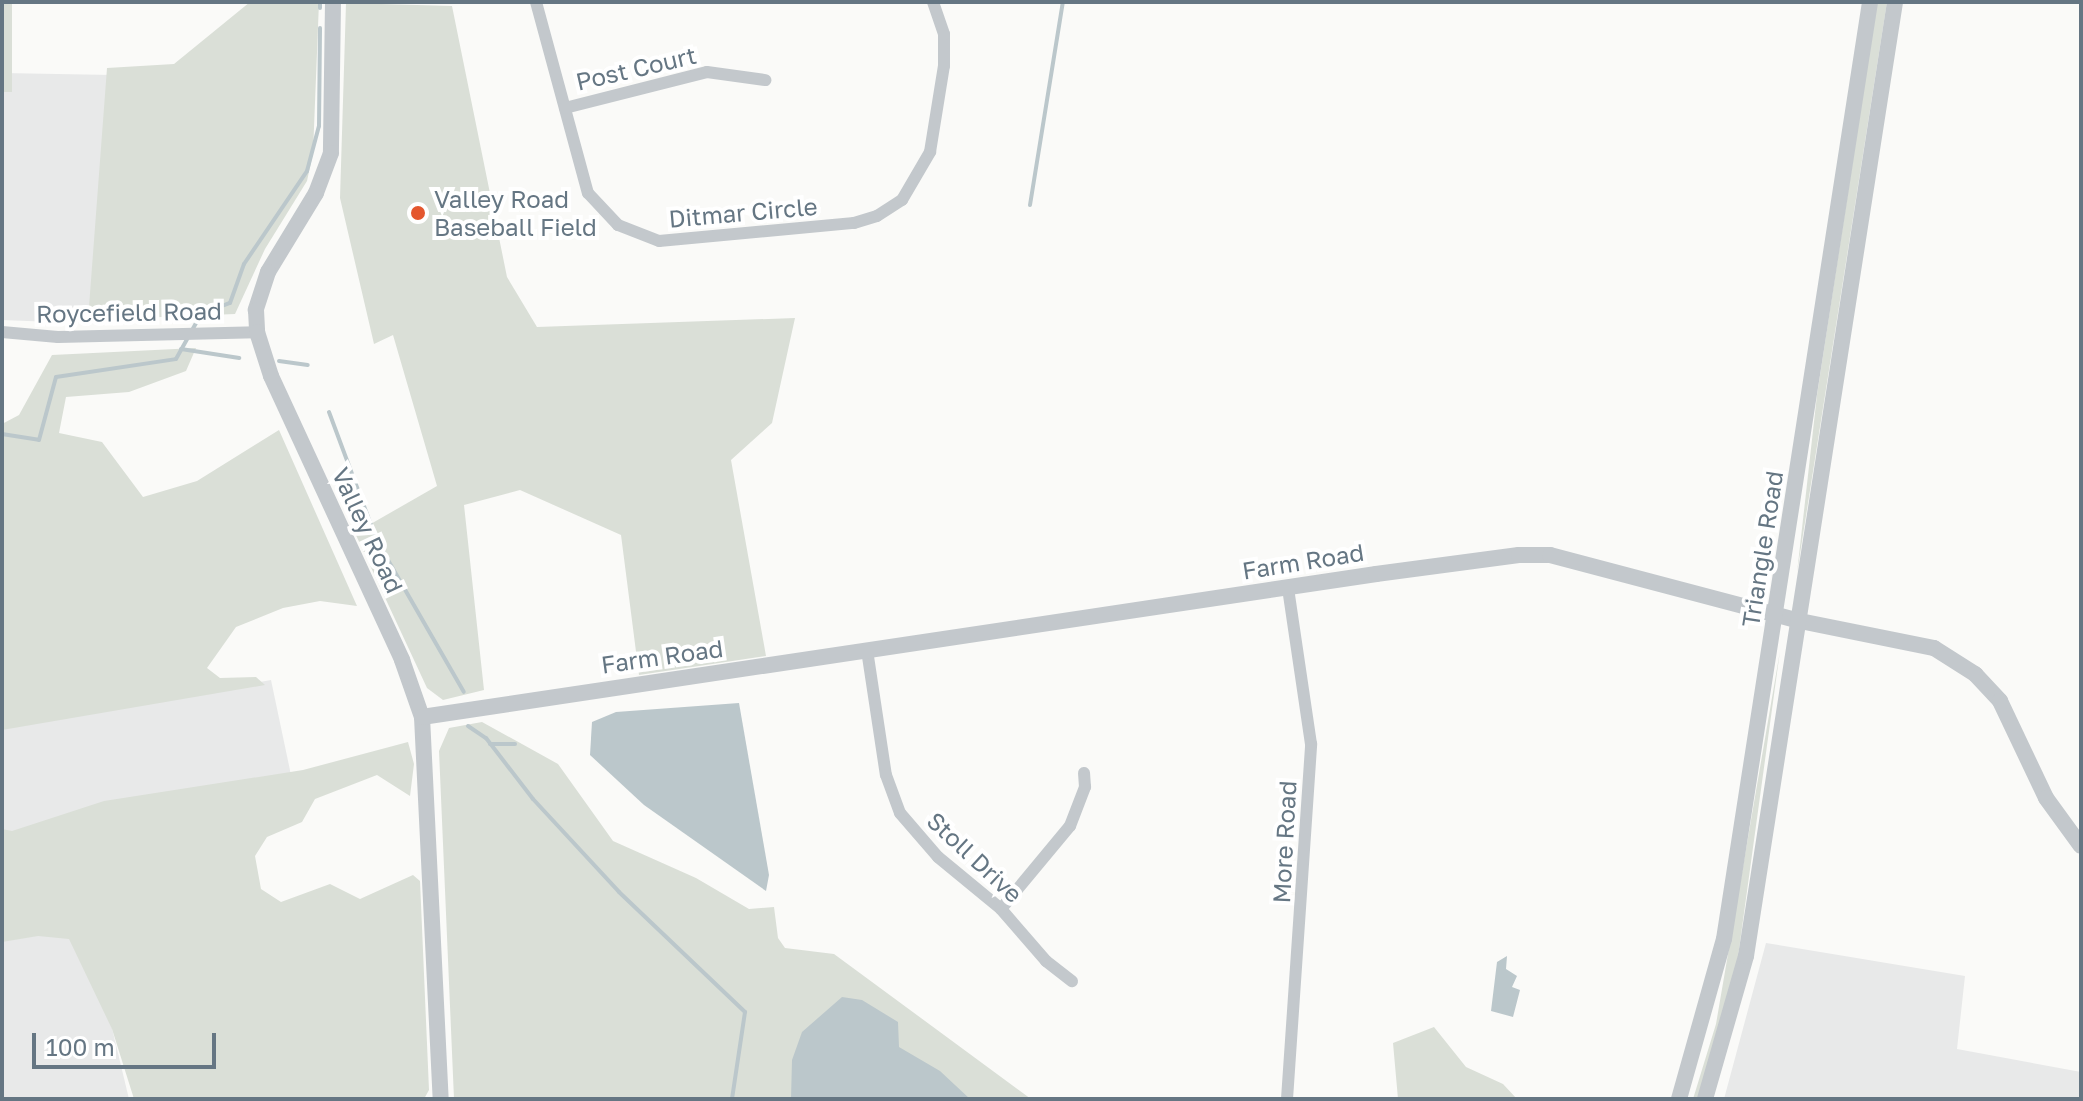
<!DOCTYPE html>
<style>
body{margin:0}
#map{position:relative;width:2083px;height:1101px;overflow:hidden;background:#fafaf8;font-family:"Golos Text",sans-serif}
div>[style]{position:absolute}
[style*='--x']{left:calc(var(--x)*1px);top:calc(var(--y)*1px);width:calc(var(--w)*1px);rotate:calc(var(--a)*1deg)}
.built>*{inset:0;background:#e8e9e9}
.green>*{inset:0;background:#dadfd7}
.water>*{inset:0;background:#bbc7cb}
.stream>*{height:4px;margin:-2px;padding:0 2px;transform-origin:2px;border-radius:2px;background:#bbc7cb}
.minor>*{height:12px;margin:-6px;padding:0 6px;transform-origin:6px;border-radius:6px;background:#c3c8cc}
.tertiary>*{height:16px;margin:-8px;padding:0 8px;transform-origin:8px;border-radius:8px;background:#c3c8cc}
.dots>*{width:22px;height:22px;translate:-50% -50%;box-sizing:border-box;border:4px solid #fff;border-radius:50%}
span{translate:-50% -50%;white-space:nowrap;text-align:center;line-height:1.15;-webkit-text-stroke:8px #fff;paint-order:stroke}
.street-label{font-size:24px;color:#657683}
.poi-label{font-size:24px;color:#657683}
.left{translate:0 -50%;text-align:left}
.frame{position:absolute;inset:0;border:4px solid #657683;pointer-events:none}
.scale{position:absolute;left:32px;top:1033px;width:184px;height:36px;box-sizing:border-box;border:4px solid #657683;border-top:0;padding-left:10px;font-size:24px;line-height:28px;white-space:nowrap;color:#657683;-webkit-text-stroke:6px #fff;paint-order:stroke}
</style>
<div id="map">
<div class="built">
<div style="clip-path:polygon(2px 73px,113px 75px,104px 324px,2px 320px)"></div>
<div style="clip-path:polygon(271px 680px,291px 775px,2px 836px,2px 726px)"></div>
<div style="clip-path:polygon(85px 916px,129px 1099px,2px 1099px,2px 934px)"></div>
<div style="clip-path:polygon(1766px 943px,1965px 976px,1957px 1049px,2081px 1072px,2081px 1099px,1724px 1099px)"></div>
</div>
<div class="green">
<div style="clip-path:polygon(2px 2px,12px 2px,12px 92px,2px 92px)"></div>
<div style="clip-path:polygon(250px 2px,319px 2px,313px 153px,307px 181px,265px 249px,235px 314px,88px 320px,107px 68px,174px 64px)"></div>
<div style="clip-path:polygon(1877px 2px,1887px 2px,1797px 573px,1817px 395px)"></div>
<div style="clip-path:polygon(346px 3px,452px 6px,507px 277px,537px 327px,795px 318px,772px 423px,731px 460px,766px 656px,639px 675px,621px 535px,520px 490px,464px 505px,484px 690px,443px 700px,427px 688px,355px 533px,437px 486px,393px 335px,374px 344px,340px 198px)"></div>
<div style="clip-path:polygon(196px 348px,186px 371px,129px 392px,66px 397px,59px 433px,102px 442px,143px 497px,197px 481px,279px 430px,357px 606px,320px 601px,283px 608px,236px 627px,207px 668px,220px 678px,256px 677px,265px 685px,2px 730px,2px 424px,19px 415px,52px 355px)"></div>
<div style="clip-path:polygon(1780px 651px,1737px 964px,1698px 1099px,1693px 1099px,1716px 1024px)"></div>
<div style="clip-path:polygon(482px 722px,558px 764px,613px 841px,696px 878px,749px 909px,774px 907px,778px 938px,785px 948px,834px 954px,1031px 1099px,454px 1099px,439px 751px,449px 728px)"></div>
<div style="clip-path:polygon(408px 742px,414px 764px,410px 796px,377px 775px,315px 799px,302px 822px,267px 837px,255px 856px,261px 889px,281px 902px,330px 884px,360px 899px,413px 875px,420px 881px,429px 1090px,424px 1099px,134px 1099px,112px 1029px,69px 939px,38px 936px,2px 942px,2px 829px,12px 831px,104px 801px,303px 770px)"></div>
<div style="clip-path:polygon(1434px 1027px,1466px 1067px,1503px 1084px,1517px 1099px,1398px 1099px,1393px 1043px)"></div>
</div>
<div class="water">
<div style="clip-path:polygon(739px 703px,769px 875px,766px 891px,644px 805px,590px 755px,592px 722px,616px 712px)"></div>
<div style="clip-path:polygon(1507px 956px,1506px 969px,1517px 976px,1512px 987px,1520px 990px,1513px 1017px,1491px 1011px,1497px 962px)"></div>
<div style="clip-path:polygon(842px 997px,862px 1000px,898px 1022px,899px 1047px,940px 1071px,970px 1099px,791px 1099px,792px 1060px,802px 1032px)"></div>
</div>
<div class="stream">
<div style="--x:320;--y:8;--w:6;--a:-90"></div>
<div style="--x:1030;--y:205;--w:206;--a:-80.8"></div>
<div style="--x:181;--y:349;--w:59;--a:8.8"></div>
<div style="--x:279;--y:361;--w:29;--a:8"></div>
<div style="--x:329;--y:412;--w:138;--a:69.6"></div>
<div style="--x:377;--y:541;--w:174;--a:60.1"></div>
<div style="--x:2;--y:434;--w:37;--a:9"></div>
<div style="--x:39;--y:440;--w:65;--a:-74.9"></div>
<div style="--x:56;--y:377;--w:121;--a:-8.5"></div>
<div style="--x:176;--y:359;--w:51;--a:-60.9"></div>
<div style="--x:201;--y:314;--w:31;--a:-21"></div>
<div style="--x:230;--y:303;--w:41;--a:-70.3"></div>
<div style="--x:244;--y:264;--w:112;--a:-55.9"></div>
<div style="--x:307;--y:171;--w:47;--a:-75.1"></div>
<div style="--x:319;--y:126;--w:98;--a:-89.4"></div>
<div style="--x:468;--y:726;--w:22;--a:34"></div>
<div style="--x:486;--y:738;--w:77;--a:52.4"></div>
<div style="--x:533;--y:799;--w:127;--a:47.2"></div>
<div style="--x:619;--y:892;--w:174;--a:43.6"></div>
<div style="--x:745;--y:1012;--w:88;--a:98.5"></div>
<div style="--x:490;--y:744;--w:25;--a:0"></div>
</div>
<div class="minor">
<div style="--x:536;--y:2;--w:198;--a:74.8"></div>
<div style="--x:588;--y:193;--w:44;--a:46.8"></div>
<div style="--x:618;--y:225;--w:44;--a:21.3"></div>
<div style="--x:659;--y:241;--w:196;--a:-5.3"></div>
<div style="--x:854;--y:223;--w:24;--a:-17"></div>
<div style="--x:877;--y:216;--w:30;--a:-33"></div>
<div style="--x:902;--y:200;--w:56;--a:-59.7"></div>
<div style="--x:930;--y:152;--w:87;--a:-80.8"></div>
<div style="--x:944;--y:66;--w:32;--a:-90"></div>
<div style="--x:944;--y:34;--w:34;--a:-109"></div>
<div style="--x:565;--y:108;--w:146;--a:-14.2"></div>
<div style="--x:707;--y:72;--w:59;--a:7.9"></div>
<div style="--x:2;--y:332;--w:56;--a:5.1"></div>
<div style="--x:58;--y:337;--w:199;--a:-1.4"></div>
<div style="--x:867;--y:650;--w:126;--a:81.4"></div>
<div style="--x:886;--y:775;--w:40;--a:69.8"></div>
<div style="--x:900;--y:813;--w:58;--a:49.2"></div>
<div style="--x:938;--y:857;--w:82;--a:39.5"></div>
<div style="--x:1001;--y:909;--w:69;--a:49.1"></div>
<div style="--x:1046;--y:961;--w:33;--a:38"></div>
<div style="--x:1001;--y:909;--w:108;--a:-50.3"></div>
<div style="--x:1070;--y:826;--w:42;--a:-69"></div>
<div style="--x:1085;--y:787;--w:14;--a:-94"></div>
<div style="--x:1287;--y:1099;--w:356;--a:-86.1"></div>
<div style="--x:1311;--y:744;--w:158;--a:-98.4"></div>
</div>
<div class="tertiary">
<div style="--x:333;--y:2;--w:151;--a:90.8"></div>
<div style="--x:331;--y:153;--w:43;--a:110.6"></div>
<div style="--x:316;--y:193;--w:92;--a:121.3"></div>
<div style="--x:268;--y:272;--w:40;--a:108"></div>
<div style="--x:256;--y:310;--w:22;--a:87"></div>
<div style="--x:257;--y:332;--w:46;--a:72.3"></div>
<div style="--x:271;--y:376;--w:313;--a:65.2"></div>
<div style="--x:402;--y:660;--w:60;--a:70.7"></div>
<div style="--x:422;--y:717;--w:382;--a:87.2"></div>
<div style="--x:422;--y:717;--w:965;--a:-8.52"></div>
<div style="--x:1376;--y:574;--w:144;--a:-7.6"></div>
<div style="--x:1519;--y:555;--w:31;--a:0"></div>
<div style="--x:1550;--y:555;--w:259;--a:14.8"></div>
<div style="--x:1800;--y:621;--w:137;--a:11.4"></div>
<div style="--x:1934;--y:648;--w:49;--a:32.4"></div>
<div style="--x:1975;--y:674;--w:37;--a:47"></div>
<div style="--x:2000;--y:701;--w:107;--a:64.6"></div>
<div style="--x:2046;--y:798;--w:59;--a:53.9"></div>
<div style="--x:1679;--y:1099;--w:166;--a:-74.3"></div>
<div style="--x:1724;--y:939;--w:948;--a:-81.14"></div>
<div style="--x:1705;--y:1099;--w:149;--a:-74"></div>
<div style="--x:1746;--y:956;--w:966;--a:-81.12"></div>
</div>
<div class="dots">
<div style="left:418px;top:213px;background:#e4572e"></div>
</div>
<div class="street-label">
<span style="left:636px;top:68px;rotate:-13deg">Post Court</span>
<span style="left:743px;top:212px;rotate:-5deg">Ditmar Circle</span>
<span style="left:129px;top:312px;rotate:-1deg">Roycefield Road</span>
<span style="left:368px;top:530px;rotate:65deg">Valley Road</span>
<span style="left:1762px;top:549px;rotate:-81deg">Triangle Road</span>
<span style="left:1303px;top:561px;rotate:-9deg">Farm Road</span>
<span style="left:662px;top:656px;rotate:-8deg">Farm Road</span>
<span style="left:1284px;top:842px;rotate:-87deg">More Road</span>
<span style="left:975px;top:857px;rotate:43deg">Stoll Drive</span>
</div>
<div class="poi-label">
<span class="left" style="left:434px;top:213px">Valley Road<br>Baseball Field</span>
</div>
<div class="frame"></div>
<div class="scale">100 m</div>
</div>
